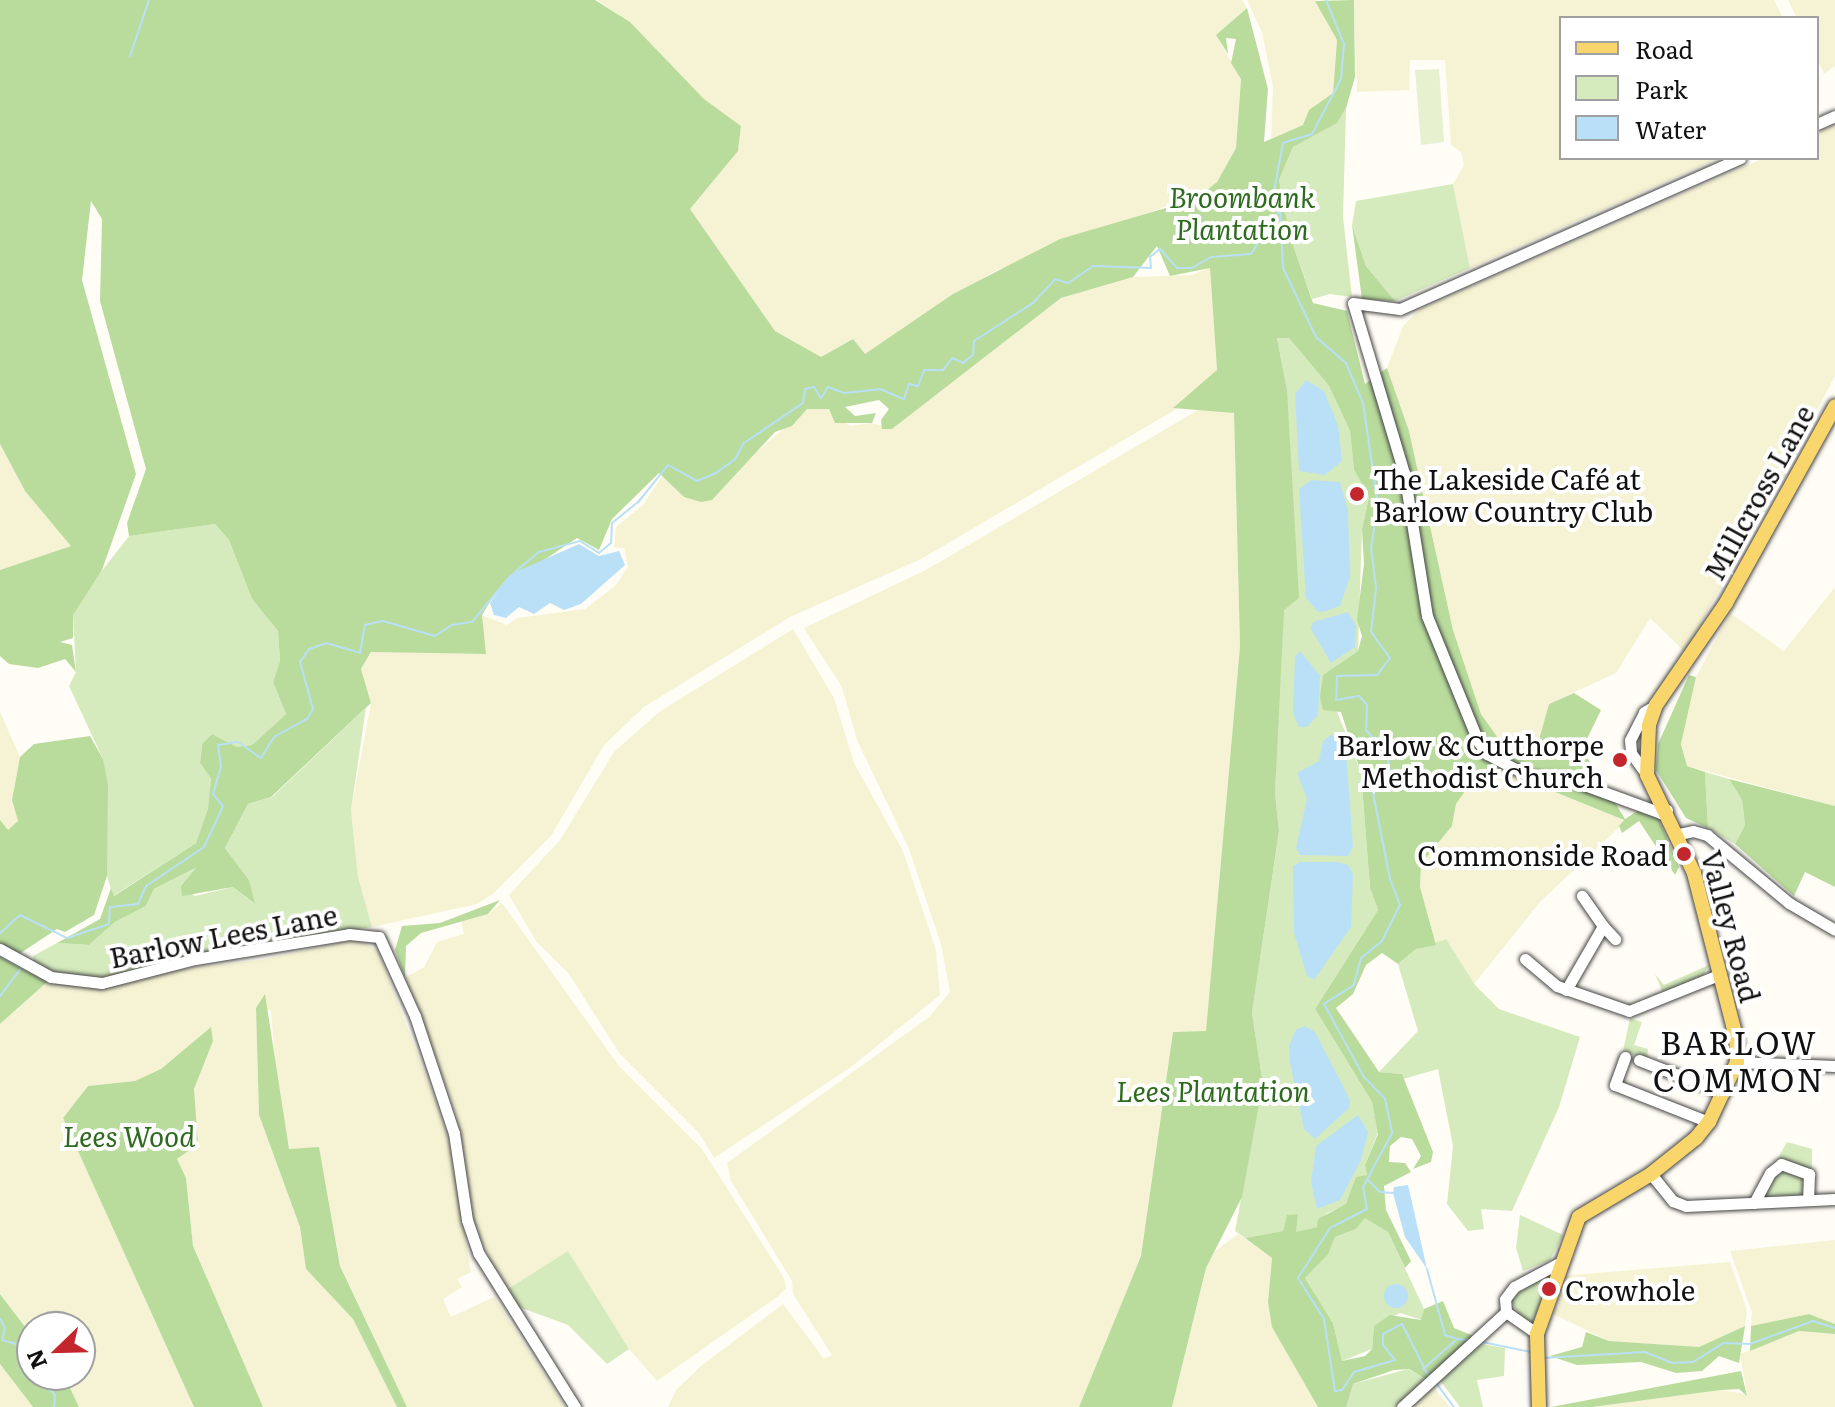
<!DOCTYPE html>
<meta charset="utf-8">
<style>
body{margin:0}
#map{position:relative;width:1835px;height:1407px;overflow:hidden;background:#fffdf5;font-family:Literata,serif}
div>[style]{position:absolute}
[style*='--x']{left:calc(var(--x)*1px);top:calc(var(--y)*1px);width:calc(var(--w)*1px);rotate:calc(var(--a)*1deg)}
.farmland>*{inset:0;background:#f6f3d4}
.green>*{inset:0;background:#d5ebbd}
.forest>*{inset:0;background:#b9dc9c}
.pitch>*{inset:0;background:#e6f2cf}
.water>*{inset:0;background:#b9e0f7}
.round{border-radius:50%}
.stream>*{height:2px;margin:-1px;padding:0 1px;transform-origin:1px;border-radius:1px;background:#b9e0f7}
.roads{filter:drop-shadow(0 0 2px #444) drop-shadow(0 0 2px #444)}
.minor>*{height:11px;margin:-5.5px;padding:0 5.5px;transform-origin:5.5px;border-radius:5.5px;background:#fff}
.major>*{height:14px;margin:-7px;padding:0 7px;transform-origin:7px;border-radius:7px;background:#f9d66b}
.dots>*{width:22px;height:22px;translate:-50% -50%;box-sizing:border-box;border:4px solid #fff;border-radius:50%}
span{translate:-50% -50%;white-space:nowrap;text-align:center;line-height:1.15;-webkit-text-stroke:8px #fff;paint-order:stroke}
.park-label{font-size:28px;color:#2f6b1f;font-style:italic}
.poi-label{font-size:28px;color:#111}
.left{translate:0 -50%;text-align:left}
.right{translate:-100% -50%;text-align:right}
.street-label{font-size:28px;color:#111}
.quarter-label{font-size:32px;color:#111;letter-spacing:2px}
.legend{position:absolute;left:1559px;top:16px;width:260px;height:144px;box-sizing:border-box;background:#fff;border:2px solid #a0a0a0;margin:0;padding:10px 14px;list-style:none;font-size:24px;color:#111}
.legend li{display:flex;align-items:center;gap:16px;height:40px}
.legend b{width:40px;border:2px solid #a0a0a0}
.north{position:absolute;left:16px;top:1311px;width:80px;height:80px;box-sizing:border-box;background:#fff;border:2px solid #a0a0a0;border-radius:50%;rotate:247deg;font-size:22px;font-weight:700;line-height:32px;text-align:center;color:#111}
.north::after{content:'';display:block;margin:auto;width:28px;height:36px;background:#c4262e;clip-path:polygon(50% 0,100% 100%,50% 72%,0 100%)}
</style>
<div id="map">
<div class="farmland">
<div style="clip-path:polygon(597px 0,1242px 0,1247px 8px,1216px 35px,1241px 79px,1236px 148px,1217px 182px,1206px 191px,993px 272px,865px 355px,853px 339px,821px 357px,775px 331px,690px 209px,738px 151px,741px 126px,704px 99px,630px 22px)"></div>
<div style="clip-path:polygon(1247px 0,1316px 0,1337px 40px,1333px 93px,1309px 110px,1303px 125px,1271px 139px,1273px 87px,1262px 32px)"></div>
<div style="clip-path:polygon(1354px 0,1774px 0,1783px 18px,1561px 18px,1561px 158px,1719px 158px,1470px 268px,1453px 184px,1464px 165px,1461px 152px,1451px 145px,1445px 60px,1410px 60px,1409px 90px,1357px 92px)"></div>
<div style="clip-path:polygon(1788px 0,1835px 0,1835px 66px,1824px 74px,1817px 59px,1817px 18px,1797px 18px)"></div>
<div style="clip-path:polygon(1835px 125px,1835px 376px,1805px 433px,1685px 652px,1650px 618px,1616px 673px,1549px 704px,1540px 740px,1520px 744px,1498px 738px,1481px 714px,1453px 630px,1409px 431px,1387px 368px,1403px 326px,1420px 309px,1764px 158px,1817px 158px,1817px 133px)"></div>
<div style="clip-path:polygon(1210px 267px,1217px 370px,1178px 408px,921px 559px,790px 617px,644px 707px,604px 745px,551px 836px,494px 893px,477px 904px,372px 927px,358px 877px,351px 810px,371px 703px,361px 669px,372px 652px,485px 654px,482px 615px,507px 625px,517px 618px,585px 609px,615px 586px,628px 567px,624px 548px,614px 547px,616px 527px,643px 505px,662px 476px,684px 497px,747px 460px,807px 409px,829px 409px,850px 426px,872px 423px,892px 429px,1061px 298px,1133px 277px,1192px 275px)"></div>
<div style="clip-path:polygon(1198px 410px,1234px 412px,1240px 646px,1206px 1032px,1173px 1032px,1141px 1256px,1079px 1407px,668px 1407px,676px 1390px,701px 1366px,783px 1304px,824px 1359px,832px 1355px,793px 1294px,792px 1281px,731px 1181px,727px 1163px,929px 1017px,950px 992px,941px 944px,909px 849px,857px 740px,842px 687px,804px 628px,926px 570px)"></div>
<div style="clip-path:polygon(0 444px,25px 491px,72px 546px,0 570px)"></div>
<div style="clip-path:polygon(1835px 587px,1835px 806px,1687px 766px,1681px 743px,1696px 677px,1730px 613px,1784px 651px)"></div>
<div style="clip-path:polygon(793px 629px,834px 698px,854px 763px,903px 851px,936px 950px,940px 995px,851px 1067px,714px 1158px,699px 1133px,620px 1054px,569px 974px,536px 941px,509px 895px,560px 840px,614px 752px,659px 712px)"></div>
<div style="clip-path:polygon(0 712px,20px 757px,12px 800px,18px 821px,8px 831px,0 820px)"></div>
<div style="clip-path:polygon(1495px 768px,1626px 821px,1540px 902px,1474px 984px,1446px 940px,1436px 945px,1420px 887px,1421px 864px,1452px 826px,1456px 804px,1477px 774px)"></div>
<div style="clip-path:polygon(502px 903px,619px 1066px,702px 1149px,784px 1278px,786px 1288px,777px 1297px,657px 1381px,629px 1349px,568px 1252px,505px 1291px,472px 1219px,456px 1112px,405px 978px,424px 967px,437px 942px,464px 934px,461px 921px,488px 914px)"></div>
<div style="clip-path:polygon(357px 939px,378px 951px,448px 1134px,471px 1272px,457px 1279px,462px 1287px,443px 1299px,451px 1317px,494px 1297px,565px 1407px,407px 1407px,340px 1265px,319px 1147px,289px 1150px,278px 1101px,271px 1010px,256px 1008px,259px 1115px,300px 1227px,306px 1269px,353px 1319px,397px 1407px,263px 1407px,193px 1246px,186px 1178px,177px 1159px,194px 1123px,194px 1089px,213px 1041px,211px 1027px,161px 1069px,135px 1081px,88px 1086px,63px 1118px,194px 1407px,79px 1407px,64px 1375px,80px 1375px,80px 1327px,32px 1327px,32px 1336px,0 1294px,0 1024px,47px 982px,102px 988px,178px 969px,260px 960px)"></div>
<div style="clip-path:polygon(1238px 1234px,1272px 1258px,1268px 1302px,1318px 1407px,1172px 1407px,1206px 1268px,1214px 1252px)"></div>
<div style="clip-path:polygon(1835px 1240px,1835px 1324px,1809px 1314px,1751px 1326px,1752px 1312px,1730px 1251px)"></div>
<div style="clip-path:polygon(1730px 1262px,1747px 1310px,1745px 1326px,1699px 1347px,1609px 1341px,1553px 1314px,1559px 1306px,1560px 1276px)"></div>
<div style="clip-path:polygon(1799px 1331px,1835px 1334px,1835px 1407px,1592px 1407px,1721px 1390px,1747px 1394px,1740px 1354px)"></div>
<div style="clip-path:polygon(0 1364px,33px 1407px,0 1407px)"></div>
<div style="clip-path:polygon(1432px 1386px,1450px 1407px,1410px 1407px)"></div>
</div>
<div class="green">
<div style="clip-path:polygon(1346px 108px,1343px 217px,1352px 297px,1330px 294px,1312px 299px,1290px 236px,1279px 180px,1293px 147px,1336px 123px)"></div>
<div style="clip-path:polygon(1453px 184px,1470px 268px,1395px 301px,1366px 266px,1352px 225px,1356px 201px)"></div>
<div style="clip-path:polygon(1277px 338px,1289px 338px,1329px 386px,1350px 431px,1354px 470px,1369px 497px,1362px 529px,1358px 651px,1323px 675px,1361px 773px,1370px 888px,1378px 910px,1315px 1009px,1372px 1102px,1378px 1132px,1365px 1165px,1367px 1175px,1346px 1205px,1327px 1213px,1317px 1227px,1295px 1233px,1298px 1214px,1287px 1215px,1283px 1231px,1245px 1238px,1235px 1231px,1263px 1084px,1252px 1013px,1279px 831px,1275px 793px,1287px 390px)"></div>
<div style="clip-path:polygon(215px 524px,229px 540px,252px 599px,278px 631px,280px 661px,273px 682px,286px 714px,252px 745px,237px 747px,212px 734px,202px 744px,200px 763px,211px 779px,209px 809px,196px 843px,113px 896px,107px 876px,103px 759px,69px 686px,76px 672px,73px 615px,80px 599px,129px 536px)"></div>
<div style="clip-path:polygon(366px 708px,351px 810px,358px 877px,372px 927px,179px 957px,100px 979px,63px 977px,34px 963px,33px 956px,57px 943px,89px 945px,115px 922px,146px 906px,154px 889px,197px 868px,181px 886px,195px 896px,233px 887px,253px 903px,249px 880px,225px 848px,248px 804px,272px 797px)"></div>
<div style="clip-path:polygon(1705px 772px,1729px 779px,1742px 800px,1745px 825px,1735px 844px,1708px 828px)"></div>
<div style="clip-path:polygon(1446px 939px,1475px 985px,1499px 1009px,1580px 1037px,1559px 1107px,1512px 1211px,1481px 1209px,1484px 1229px,1468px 1231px,1447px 1204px,1453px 1146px,1438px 1069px,1403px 1079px,1402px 1074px,1379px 1072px,1418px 1031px,1398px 964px,1416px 949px)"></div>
<div style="clip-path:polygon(1709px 965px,1703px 976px,1663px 993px,1655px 974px,1664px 985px)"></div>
<div style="clip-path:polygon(1630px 1018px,1642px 1022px,1634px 1045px,1648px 1049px,1647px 1060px,1623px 1051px)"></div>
<div style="clip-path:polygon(1787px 1142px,1812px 1149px,1812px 1170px,1775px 1163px)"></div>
<div style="clip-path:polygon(1781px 1168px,1803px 1174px,1802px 1196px,1765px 1197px)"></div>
<div style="clip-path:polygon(1520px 1215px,1563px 1235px,1550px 1260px,1523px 1271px,1516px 1248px)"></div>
<div style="clip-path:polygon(1365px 1217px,1388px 1232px,1424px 1309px,1422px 1320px,1400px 1313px,1374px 1326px,1372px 1349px,1342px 1361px,1333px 1323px,1305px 1278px,1328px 1255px,1335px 1237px,1356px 1229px)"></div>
<div style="clip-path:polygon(568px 1251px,629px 1349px,607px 1364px,568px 1325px,511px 1304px,505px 1291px)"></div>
<div style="clip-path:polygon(1542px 1276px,1548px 1284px,1532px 1324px,1518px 1314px,1511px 1299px)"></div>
<div style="clip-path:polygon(1481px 1344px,1505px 1348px,1504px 1376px,1477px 1380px,1483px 1407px,1460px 1407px,1439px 1379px)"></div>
<div style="clip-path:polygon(1408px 1369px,1427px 1380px,1395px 1407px,1346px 1407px,1347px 1388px,1353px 1384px)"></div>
</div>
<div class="forest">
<div style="clip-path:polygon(0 0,595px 0,630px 22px,704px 99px,741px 126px,738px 151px,690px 209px,775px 331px,821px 357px,853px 339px,865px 354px,953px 294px,1060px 239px,1176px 205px,1206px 191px,1217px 182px,1236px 148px,1241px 79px,1231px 63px,1236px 39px,1226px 38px,1228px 54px,1216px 35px,1247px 8px,1268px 89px,1264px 142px,1303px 125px,1309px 110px,1333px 93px,1337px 40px,1315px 1px,1354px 0,1355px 77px,1346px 108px,1337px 123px,1293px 147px,1279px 180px,1290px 236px,1313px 303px,1347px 311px,1365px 384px,1387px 368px,1409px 431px,1453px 630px,1481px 714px,1498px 738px,1520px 744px,1539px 740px,1549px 704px,1574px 693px,1601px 710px,1582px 749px,1625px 819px,1642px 808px,1658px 817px,1679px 867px,1675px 875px,1639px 821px,1622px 833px,1619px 826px,1624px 820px,1496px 768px,1477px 774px,1456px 804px,1452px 826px,1421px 864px,1420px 887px,1436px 945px,1416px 949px,1398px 964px,1382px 953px,1366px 965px,1353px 994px,1336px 1008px,1379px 1072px,1402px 1074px,1433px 1152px,1431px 1162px,1413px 1169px,1421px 1156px,1412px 1139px,1401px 1137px,1390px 1146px,1389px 1162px,1405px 1163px,1411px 1172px,1384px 1186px,1386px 1210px,1411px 1261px,1405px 1268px,1388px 1232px,1365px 1218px,1356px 1229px,1335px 1237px,1328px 1255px,1305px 1278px,1333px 1323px,1342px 1361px,1365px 1356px,1372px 1349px,1374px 1326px,1390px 1315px,1421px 1320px,1424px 1309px,1443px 1301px,1454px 1328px,1476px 1337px,1427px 1380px,1409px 1369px,1394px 1370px,1353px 1384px,1346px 1407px,1318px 1407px,1272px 1327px,1268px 1302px,1272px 1258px,1245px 1238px,1283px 1231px,1287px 1215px,1298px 1214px,1296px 1232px,1317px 1227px,1318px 1219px,1346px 1204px,1356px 1177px,1367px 1175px,1365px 1165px,1378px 1134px,1372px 1102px,1315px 1009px,1378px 910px,1370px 888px,1361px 773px,1341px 712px,1323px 710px,1320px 697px,1323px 675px,1358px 651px,1362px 636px,1357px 620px,1364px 564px,1362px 529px,1369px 497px,1354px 470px,1350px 431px,1329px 386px,1289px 338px,1277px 338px,1287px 390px,1299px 598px,1284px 610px,1275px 793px,1279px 831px,1252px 1013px,1263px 1084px,1242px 1197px,1206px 1268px,1172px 1407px,1079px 1407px,1141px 1256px,1173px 1032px,1206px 1031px,1240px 646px,1234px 413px,1173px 408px,1217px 370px,1210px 268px,1170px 276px,1157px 246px,1133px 277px,1061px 298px,892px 429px,882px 429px,881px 420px,889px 409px,879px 400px,845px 407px,855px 416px,876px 413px,872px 423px,835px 423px,829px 409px,807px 409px,792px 426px,775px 432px,712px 500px,701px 502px,684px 497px,659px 473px,612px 519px,599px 550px,577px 538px,496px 592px,482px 615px,486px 654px,371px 652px,361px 669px,371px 703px,271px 797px,248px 804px,225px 848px,249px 880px,255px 904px,233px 887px,182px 896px,181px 886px,196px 868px,154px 889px,146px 906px,115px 922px,89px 945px,57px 943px,100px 919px,111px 888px,114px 896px,196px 843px,208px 809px,211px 779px,200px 763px,202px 744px,212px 734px,237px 747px,252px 745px,286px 714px,273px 682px,280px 661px,278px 631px,252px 599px,229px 540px,215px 524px,129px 536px,127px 523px,146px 469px,100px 301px,102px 219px,91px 201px,82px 280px,136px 474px,102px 570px,73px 615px,73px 638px,60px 642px,72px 645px,76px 672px,65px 659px,38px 668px,9px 664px,0 656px,0 570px,71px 546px,25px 491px,0 444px)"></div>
<div style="clip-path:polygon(1352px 225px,1366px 266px,1395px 301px,1362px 299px)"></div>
<div style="clip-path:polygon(1689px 675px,1696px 677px,1681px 744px,1687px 766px,1705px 772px,1708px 828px,1686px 818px,1656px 770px,1658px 744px)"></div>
<div style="clip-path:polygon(90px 736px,103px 759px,108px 785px,107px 876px,94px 915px,65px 932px,57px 929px,19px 954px,0 943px,0 820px,8px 830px,18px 821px,12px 800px,20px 757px,34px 744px)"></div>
<div style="clip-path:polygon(1729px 779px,1835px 806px,1835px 887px,1805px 872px,1794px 896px,1735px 844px,1745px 825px,1742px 800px)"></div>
<div style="clip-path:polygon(500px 900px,488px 914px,421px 933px,406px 946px,405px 978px,395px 950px,402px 926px,440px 923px)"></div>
<div style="clip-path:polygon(0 957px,47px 982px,0 1024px)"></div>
<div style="clip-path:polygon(265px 994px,289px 1149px,319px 1147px,340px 1266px,407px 1407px,397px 1407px,353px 1319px,306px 1269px,300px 1227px,259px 1115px,256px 1008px)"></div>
<div style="clip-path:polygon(211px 1027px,213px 1041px,194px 1089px,198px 1144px,177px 1159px,186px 1178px,193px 1246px,263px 1407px,194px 1407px,63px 1118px,88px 1086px,135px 1081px,161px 1069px)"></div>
<div style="clip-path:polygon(0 1294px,32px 1336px,32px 1375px,64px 1375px,79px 1407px,33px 1407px,0 1364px)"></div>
<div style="clip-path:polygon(1809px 1314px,1835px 1324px,1835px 1334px,1799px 1331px,1750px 1351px,1751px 1326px)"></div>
<div style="clip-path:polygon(1745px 1326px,1739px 1363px,1719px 1356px,1702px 1371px,1676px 1373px,1641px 1362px,1577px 1365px,1550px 1356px,1582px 1347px,1586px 1332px,1609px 1341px,1699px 1347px)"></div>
<div style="clip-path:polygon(1741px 1371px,1747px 1396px,1739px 1389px,1721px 1390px,1592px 1407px,1551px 1407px)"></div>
</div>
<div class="pitch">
<div style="clip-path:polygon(1439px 69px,1444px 142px,1421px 145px,1415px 70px)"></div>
</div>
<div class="water">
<div style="clip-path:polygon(1306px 380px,1324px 391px,1338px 425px,1342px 461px,1325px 475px,1299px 471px,1295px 394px)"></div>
<div style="clip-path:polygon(1311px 480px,1340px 482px,1348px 511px,1350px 577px,1340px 606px,1326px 611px,1318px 612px,1306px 598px,1299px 489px)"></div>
<div style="clip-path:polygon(579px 544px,599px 556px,619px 551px,625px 565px,581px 604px,564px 610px,550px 603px,534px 614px,519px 607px,506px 618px,494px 615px,490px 603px,511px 574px)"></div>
<div style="clip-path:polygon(1348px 612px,1356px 626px,1355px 647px,1331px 663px,1311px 629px,1313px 622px)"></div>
<div style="clip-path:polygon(1300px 651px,1320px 676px,1318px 715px,1307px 727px,1299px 727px,1293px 713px,1295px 657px)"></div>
<div style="clip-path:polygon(1331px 735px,1345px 739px,1353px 847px,1348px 856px,1300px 855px,1296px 848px,1307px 799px,1297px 773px,1319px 761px,1323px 741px)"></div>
<div style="clip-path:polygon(1300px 862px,1337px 862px,1348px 865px,1353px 874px,1351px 927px,1314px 980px,1307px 976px,1294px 933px,1293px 866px)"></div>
<div style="clip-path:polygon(1305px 1026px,1315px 1032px,1350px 1100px,1349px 1108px,1315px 1139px,1304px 1129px,1290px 1062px,1289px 1046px,1296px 1030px)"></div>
<div style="clip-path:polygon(1358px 1115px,1368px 1132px,1361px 1160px,1340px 1200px,1317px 1209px,1311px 1182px,1316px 1146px)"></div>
<div style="clip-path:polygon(1408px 1185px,1427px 1269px,1405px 1237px,1393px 1193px,1394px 1187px)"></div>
<div class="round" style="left:1384px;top:1284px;width:24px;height:24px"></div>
</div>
<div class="stream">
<div style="--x:1326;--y:0;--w:48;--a:67.8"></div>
<div style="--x:1344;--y:44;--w:35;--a:95"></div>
<div style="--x:1341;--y:79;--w:62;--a:117.8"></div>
<div style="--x:1312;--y:134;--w:30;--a:163"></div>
<div style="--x:1283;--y:143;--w:49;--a:100.6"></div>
<div style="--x:1274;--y:191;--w:19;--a:72"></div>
<div style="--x:1280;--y:209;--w:59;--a:87.1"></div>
<div style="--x:1283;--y:268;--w:76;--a:64.4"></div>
<div style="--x:1316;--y:337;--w:40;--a:41"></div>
<div style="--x:1346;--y:363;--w:43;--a:67"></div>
<div style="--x:1363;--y:403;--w:104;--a:81.7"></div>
<div style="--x:1378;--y:506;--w:42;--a:99.7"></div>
<div style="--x:1371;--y:547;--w:41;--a:83"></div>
<div style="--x:1376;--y:588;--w:44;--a:96.5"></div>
<div style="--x:1371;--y:632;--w:32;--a:54"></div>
<div style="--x:1390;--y:658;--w:21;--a:127"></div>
<div style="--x:1377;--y:675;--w:40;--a:178.6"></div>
<div style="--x:1337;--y:676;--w:24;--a:92"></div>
<div style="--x:1336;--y:700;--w:23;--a:-10"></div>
<div style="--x:1359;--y:696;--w:12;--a:48"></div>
<div style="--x:1367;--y:705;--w:25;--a:92"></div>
<div style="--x:1366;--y:730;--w:32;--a:49"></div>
<div style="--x:1387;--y:754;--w:32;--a:81"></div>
<div style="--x:1392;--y:786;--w:20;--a:174"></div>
<div style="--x:1372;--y:788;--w:93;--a:78.8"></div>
<div style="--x:1390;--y:879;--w:28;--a:69"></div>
<div style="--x:1400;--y:905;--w:40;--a:116.6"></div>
<div style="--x:1382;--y:941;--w:27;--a:141"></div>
<div style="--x:1361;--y:958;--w:28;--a:105"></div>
<div style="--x:1354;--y:985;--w:36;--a:148"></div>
<div style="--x:1324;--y:1004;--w:83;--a:61.3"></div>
<div style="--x:1364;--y:1077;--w:30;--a:46"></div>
<div style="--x:1385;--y:1099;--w:35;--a:78"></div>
<div style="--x:1392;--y:1133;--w:61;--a:118.2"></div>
<div style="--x:1363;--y:1187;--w:22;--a:80"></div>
<div style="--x:1367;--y:1209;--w:42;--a:152.8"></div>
<div style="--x:1330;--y:1228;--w:59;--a:122.6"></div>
<div style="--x:1298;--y:1278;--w:49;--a:57.6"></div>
<div style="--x:1324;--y:1319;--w:73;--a:81.3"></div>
<div style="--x:1335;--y:1391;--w:7;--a:-8"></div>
<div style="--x:1342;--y:1390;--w:22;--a:-56"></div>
<div style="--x:1354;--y:1372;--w:43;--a:-16.3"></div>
<div style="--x:1395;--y:1360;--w:19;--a:-129"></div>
<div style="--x:1383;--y:1345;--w:11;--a:-90"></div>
<div style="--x:1383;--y:1334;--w:21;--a:-28"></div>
<div style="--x:1402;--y:1324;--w:59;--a:63"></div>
<div style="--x:130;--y:56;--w:59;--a:-71.3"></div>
<div style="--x:515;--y:572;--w:31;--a:-40"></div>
<div style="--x:539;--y:552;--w:42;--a:-15"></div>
<div style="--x:580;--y:541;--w:22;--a:32"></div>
<div style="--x:599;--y:553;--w:16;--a:-40"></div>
<div style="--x:611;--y:543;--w:20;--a:-87"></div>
<div style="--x:612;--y:523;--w:35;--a:-39"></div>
<div style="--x:639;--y:501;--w:46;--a:-51.1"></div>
<div style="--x:668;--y:465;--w:33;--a:29"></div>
<div style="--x:697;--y:481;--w:21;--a:-23"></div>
<div style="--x:716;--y:473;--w:24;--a:-36"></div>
<div style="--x:735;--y:459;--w:18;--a:-61"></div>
<div style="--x:744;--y:443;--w:71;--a:-34.1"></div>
<div style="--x:803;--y:403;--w:14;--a:-82"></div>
<div style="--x:805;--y:389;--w:9;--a:-13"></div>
<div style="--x:814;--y:387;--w:13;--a:58"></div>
<div style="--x:821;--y:398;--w:13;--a:-58"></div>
<div style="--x:828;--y:387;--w:17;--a:21"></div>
<div style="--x:844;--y:393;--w:36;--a:-6"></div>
<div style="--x:880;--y:389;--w:26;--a:23"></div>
<div style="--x:904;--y:399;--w:16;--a:-72"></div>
<div style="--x:909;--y:384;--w:9;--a:13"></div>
<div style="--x:918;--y:386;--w:17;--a:-69"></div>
<div style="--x:924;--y:370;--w:19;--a:0"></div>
<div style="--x:943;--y:370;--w:15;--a:-53"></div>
<div style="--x:952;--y:358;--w:12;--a:24"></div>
<div style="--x:963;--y:363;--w:13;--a:-39"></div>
<div style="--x:973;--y:355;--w:14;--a:-86"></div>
<div style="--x:974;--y:341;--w:70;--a:-32.8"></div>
<div style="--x:1033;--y:303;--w:33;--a:-47"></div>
<div style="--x:1055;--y:279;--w:14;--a:17"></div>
<div style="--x:1068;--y:283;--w:30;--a:-34"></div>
<div style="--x:1093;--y:266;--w:58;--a:2"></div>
<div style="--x:1151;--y:268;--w:11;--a:-95"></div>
<div style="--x:1150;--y:257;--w:13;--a:-39"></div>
<div style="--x:1160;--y:249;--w:25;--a:48"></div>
<div style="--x:1177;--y:268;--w:15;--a:0"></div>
<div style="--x:1192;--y:268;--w:22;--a:-30"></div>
<div style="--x:1211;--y:257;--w:40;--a:-4.3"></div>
<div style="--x:1251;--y:254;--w:53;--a:-56.6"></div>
<div style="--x:0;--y:933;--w:27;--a:-42"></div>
<div style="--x:20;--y:915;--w:52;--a:26.1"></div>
<div style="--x:67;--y:938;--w:44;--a:-18.4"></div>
<div style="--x:109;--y:924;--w:17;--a:-87"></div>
<div style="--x:110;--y:907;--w:28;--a:-6"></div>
<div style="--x:138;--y:904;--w:20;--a:-66"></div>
<div style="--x:146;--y:886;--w:70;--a:-33.9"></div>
<div style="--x:204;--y:847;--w:45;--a:-65.1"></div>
<div style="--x:223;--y:806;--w:16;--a:-130"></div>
<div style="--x:213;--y:794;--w:29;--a:-74"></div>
<div style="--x:221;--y:766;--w:21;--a:-98"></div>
<div style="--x:218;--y:745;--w:20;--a:-9"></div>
<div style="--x:238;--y:742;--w:28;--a:35"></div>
<div style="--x:261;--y:758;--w:25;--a:-58"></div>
<div style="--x:274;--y:737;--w:38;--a:-29"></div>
<div style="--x:307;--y:719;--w:12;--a:-59"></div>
<div style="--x:313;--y:709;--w:49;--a:-105.5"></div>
<div style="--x:300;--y:662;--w:16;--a:-55"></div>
<div style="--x:309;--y:649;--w:18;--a:-19"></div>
<div style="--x:326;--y:643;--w:35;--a:16"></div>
<div style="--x:360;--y:653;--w:28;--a:-80"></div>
<div style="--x:365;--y:625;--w:18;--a:-13"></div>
<div style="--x:383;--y:621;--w:54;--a:16.1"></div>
<div style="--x:435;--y:636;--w:20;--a:-33"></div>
<div style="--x:452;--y:625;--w:20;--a:-9"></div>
<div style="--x:472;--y:622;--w:60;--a:-50.4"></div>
<div style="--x:0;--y:996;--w:35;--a:-53"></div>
<div style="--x:1368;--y:1180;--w:17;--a:45"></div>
<div style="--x:1380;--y:1192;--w:13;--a:4"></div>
<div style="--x:1427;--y:1269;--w:68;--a:74.7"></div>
<div style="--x:1445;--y:1335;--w:10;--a:17"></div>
<div style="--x:0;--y:1319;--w:10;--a:61"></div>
<div style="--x:5;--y:1328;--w:12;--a:104"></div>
<div style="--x:2;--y:1340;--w:20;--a:15"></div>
<div style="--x:21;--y:1345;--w:12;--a:81"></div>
<div style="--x:23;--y:1357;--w:10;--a:24"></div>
<div style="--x:1482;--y:1342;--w:50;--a:11.5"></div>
<div style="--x:1543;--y:1358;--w:102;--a:-3.4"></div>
<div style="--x:1645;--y:1352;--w:29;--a:22"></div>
<div style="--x:1672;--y:1363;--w:21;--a:-3"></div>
<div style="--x:1693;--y:1362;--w:36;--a:-32"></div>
<div style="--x:1724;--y:1343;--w:26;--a:2"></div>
<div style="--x:1750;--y:1344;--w:67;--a:-20.1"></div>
<div style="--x:1813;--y:1321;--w:23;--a:18"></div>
<div style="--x:1423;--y:1369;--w:45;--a:-41.4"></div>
<div style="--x:1457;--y:1339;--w:11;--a:5"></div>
<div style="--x:33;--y:1375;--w:30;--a:42"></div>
<div style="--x:55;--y:1395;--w:12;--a:95"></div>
<div style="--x:1437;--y:1384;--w:29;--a:54"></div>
</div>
<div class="roads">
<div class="minor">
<div style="--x:1817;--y:124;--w:20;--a:-24"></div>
<div style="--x:1647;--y:775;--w:27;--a:-126"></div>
<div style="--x:1631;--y:753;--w:13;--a:-94"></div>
<div style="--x:1630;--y:740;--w:31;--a:-63"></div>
<div style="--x:1644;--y:712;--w:14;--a:-30"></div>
<div style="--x:1667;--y:810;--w:7;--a:153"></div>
<div style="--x:1661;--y:813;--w:96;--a:-159.9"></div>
<div style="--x:1571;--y:780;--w:40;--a:-175.7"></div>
<div style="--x:1531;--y:777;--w:50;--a:-152.4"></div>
<div style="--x:1487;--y:754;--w:16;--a:-125"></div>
<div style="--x:1478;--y:741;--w:135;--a:-112.2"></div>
<div style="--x:1427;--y:616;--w:145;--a:-99.1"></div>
<div style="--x:1404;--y:473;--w:177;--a:-106.7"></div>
<div style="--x:1353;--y:303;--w:47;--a:7.3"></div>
<div style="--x:1400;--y:309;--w:372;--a:-23.9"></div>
<div style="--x:1679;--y:834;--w:14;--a:-12"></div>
<div style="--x:1693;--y:831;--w:15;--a:16"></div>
<div style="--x:1707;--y:835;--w:107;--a:39.7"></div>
<div style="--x:1789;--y:903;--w:53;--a:30.4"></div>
<div style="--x:1603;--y:926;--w:18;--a:47"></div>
<div style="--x:0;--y:949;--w:58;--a:28.8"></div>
<div style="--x:51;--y:977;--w:51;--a:6.7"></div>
<div style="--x:102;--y:983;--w:96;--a:-14.5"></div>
<div style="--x:195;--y:959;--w:156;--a:-9.2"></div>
<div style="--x:349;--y:934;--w:30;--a:6"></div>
<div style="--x:379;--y:937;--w:87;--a:65.5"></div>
<div style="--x:415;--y:1016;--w:123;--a:71.6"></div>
<div style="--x:454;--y:1133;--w:88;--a:81.5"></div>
<div style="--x:467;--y:1220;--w:36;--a:71"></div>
<div style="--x:479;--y:1254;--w:181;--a:57.9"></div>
<div style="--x:1525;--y:959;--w:42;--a:40.2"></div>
<div style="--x:1557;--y:986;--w:76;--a:19.1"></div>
<div style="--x:1629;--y:1011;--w:94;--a:-21.9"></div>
<div style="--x:1566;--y:990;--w:74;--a:-60"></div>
<div style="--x:1603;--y:926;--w:37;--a:-125"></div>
<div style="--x:1625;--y:1057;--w:30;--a:110"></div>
<div style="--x:1615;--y:1085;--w:101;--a:21.5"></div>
<div style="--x:1639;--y:1060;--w:91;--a:21.2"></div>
<div style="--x:1737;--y:1062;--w:98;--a:2.3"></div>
<div style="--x:1651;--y:1174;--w:35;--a:51"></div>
<div style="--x:1673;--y:1201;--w:14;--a:21"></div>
<div style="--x:1686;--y:1206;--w:149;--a:-2.7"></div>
<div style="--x:1754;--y:1203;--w:34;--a:-62"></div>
<div style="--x:1770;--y:1173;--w:14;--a:-39"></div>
<div style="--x:1781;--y:1164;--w:30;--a:20"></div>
<div style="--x:1809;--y:1174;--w:26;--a:92"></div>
<div style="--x:1506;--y:1312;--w:38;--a:35"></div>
<div style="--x:1402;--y:1407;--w:141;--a:-42.4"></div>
<div style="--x:1506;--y:1312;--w:13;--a:-94"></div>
<div style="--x:1505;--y:1299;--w:15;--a:-53"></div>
<div style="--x:1514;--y:1287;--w:51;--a:-28.1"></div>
</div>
<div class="major">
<div style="--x:1539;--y:1407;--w:73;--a:-91.6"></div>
<div style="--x:1537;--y:1334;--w:124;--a:-70.3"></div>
<div style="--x:1579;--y:1217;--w:84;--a:-30.8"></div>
<div style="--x:1651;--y:1174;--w:58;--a:-38.7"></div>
<div style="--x:1696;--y:1138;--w:21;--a:-51"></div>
<div style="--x:1709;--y:1122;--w:66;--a:-65"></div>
<div style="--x:1737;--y:1062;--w:25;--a:-92"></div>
<div style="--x:1736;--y:1037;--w:169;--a:-104.4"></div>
<div style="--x:1694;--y:873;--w:109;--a:-115.6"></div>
<div style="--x:1647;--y:775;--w:50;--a:-87.7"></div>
<div style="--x:1649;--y:725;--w:21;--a:-71"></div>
<div style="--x:1656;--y:705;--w:124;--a:-55.5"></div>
<div style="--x:1726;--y:603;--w:225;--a:-61"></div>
</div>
</div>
<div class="dots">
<div style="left:1357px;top:494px;background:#c4262e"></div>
<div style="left:1620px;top:760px;background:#c4262e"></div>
<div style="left:1684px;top:854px;background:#c4262e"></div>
<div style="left:1549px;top:1289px;background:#c4262e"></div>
</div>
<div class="park-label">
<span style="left:1242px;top:212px">Broombank<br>Plantation</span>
<span style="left:1213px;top:1090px">Lees Plantation</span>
<span style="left:129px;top:1135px">Lees Wood</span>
</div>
<div class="poi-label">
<span class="left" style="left:1373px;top:494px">The Lakeside Café at<br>Barlow Country Club</span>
<span class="right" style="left:1604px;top:760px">Barlow &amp; Cutthorpe<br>Methodist Church</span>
<span class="right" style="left:1668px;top:854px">Commonside Road</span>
<span class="left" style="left:1565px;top:1289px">Crowhole</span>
</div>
<div class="street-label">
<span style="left:1758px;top:492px;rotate:-61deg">Millcross Lane</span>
<span style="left:1732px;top:926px;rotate:75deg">Valley Road</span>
<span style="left:223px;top:935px;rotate:-11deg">Barlow Lees Lane</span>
</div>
<div class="quarter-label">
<span style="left:1739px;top:1060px">BARLOW<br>COMMON</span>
</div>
<ul class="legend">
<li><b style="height:10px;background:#f9d66b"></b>Road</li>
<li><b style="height:22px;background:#d5ebbd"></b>Park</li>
<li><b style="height:22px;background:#b9e0f7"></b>Water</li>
</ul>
<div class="north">N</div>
</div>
